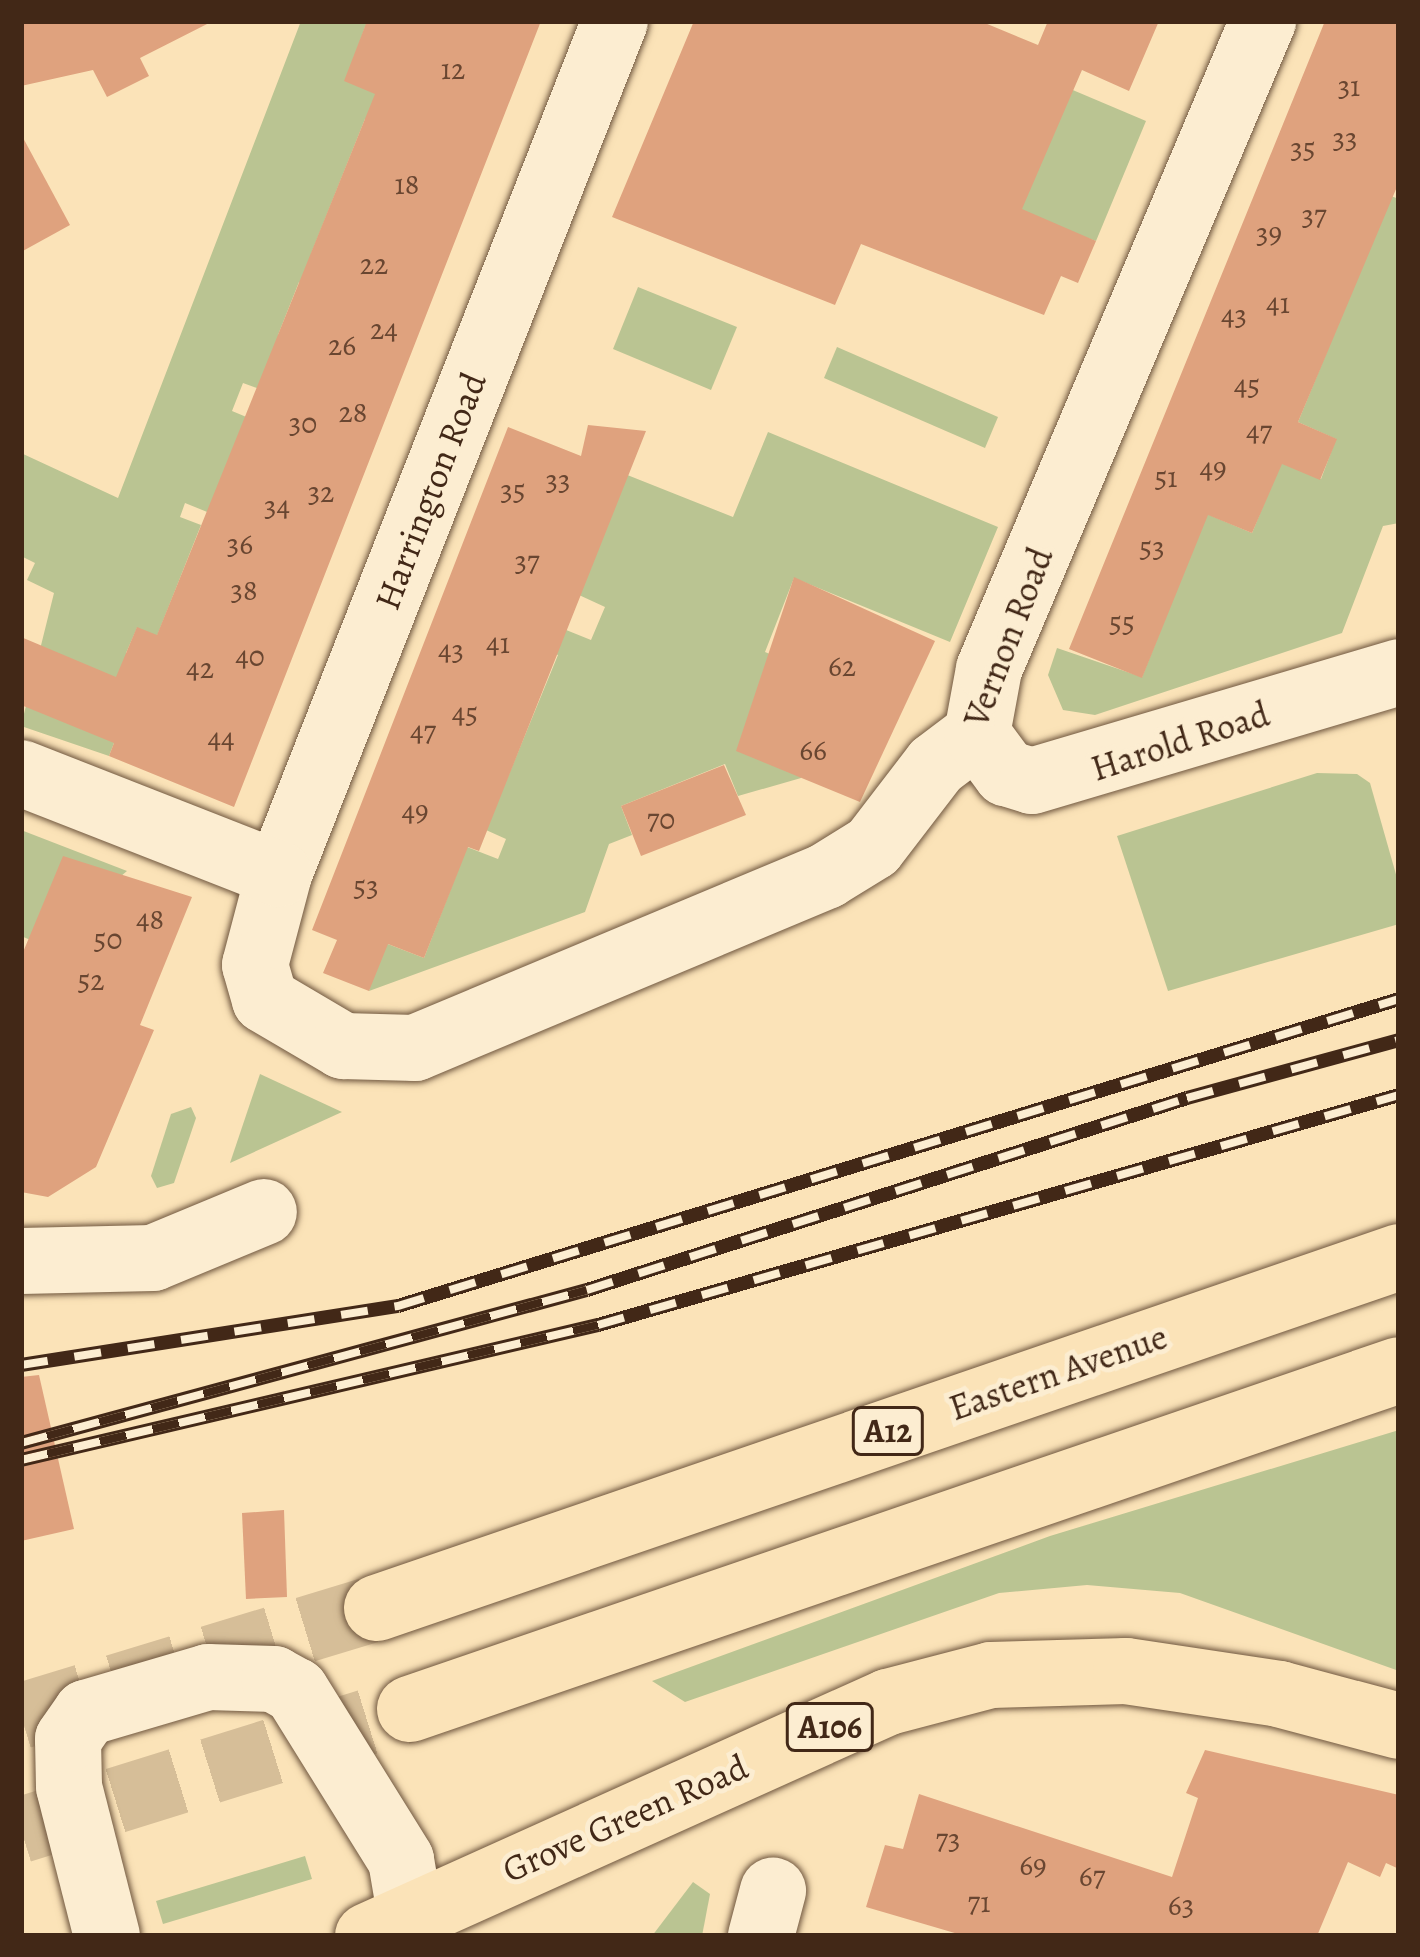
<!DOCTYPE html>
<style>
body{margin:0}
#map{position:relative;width:1420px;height:1957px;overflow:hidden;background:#fbe3b8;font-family:Alegreya,serif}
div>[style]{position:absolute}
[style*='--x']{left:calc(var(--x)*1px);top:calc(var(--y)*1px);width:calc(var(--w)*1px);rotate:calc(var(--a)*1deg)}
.green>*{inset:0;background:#bac492}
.building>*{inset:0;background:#dfa27e}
.highway-tunnel>*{height:66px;margin-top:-33px;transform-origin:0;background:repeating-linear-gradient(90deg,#d6be98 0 66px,transparent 0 99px)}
.roads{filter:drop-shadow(0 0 3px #70573f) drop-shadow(0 0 3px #70573f)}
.minor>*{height:66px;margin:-33px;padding:0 33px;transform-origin:33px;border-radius:33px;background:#fcedd1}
.major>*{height:66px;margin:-33px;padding:0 33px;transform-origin:33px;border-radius:33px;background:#fbe3b8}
.highway>*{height:66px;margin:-33px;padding:0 33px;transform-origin:33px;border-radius:33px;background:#fbe3b8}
.rail>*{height:14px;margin-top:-7px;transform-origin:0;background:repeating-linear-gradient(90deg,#fcedd1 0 27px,#422817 0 54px);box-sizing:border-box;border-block:3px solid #422817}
span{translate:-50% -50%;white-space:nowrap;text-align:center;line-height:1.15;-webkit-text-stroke:10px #fcedd1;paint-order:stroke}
.number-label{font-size:30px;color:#694631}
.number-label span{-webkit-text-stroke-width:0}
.shield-label span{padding:3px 9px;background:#fcedd1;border:3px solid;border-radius:9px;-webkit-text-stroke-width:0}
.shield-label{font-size:33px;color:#422817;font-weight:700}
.street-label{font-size:36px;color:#422817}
.frame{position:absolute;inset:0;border:24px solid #422817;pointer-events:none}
</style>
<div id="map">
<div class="green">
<div style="clip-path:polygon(301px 21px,419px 21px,365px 27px,356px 52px,433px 117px,365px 119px,311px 254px,357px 304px,299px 282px,278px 335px,335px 358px,257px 388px,243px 383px,232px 411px,302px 440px,264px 535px,185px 503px,180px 517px,201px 525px,157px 636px,137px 628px,126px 653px,204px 685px,114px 743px,109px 756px,21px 726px,54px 593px,27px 580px,35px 563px,21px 556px,21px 453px,118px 498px)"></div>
<div style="clip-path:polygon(1068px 88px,1146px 121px,1096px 241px,1019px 214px)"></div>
<div style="clip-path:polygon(1391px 196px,1399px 199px,1399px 523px,1383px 526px,1342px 633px,1095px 715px,1063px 710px,1048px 675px,1057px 648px,1142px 677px,1207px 514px,1252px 533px,1275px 477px,1236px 445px,1321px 479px,1336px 439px,1298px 422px)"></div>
<div style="clip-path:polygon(638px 287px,737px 327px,711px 390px,613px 349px)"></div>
<div style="clip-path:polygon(837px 347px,998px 417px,985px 448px,824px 378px)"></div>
<div style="clip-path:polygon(768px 432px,998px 527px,950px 642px,794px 578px,765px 652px,842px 684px,801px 778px,738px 796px,725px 764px,621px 806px,632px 835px,609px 844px,585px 912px,369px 991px,380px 941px,424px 958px,467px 847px,498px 859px,506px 839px,486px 830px,558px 655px,504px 631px,514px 609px,591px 640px,605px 607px,579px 595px,577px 455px,733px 517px)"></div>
<div style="clip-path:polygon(1317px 773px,1357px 774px,1370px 783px,1399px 885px,1399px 924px,1168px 991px,1117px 836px)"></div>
<div style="clip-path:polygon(21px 830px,127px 871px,40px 944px,21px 936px)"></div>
<div style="clip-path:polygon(260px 1074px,342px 1112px,230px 1163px)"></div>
<div style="clip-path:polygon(191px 1107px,196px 1118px,174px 1183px,157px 1188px,151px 1176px,171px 1114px)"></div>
<div style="clip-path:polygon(1399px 1430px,1399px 1671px,1180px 1593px,1087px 1585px,999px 1593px,685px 1702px,652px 1681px,1050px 1536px)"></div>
<div style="clip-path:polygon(305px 1856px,312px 1879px,163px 1924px,156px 1901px)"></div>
<div style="clip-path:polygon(693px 1882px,710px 1894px,702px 1936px,652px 1936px)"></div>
</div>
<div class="building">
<div style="clip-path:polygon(21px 21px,213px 21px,140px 58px,149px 76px,107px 97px,93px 70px,21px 86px)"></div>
<div style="clip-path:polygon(367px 21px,541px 21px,234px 807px,109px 756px,114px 743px,21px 705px,21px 637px,116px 677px,137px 627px,157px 635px,375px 94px,344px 81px)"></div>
<div style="clip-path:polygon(694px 21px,980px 21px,1038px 45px,1048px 21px,1159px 21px,1129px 91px,1082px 70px,1022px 209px,1096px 241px,1078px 283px,1061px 276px,1044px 315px,861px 244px,835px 305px,612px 217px)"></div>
<div style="clip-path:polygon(1325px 21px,1399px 21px,1399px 182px,1298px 422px,1337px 439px,1320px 480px,1282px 464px,1252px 533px,1208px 515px,1142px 678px,1069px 649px)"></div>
<div style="clip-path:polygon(21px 134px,70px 225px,21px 252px)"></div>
<div style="clip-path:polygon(588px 425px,646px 431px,479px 851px,468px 847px,424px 958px,388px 944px,369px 991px,323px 973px,337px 940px,312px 930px,508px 427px,581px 456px)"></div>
<div style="clip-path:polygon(794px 577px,935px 641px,860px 802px,736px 751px)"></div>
<div style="clip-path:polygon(724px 765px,746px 815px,641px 856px,621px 806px)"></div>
<div style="clip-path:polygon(63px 856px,192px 897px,140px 1025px,154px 1030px,96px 1167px,48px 1197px,21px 1192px,21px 957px)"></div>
<div style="clip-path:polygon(39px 1375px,74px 1529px,21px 1541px,21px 1377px)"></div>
<div style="clip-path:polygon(284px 1510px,287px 1597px,246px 1599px,242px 1513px)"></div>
<div style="clip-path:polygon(1205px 1750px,1399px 1795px,1399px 1869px,1386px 1863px,1380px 1877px,1348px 1862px,1317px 1936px,965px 1936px,866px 1907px,885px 1845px,903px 1849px,919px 1794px,1172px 1877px,1198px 1798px,1186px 1793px)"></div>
</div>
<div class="highway-tunnel">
<div style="--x:21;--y:1716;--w:372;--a:-16.9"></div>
<div style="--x:21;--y:1830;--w:407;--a:-17.3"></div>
</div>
<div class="roads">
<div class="minor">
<div style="--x:615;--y:21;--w:917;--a:111.5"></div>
<div style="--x:279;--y:874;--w:94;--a:104.8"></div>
<div style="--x:255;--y:965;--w:36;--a:74"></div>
<div style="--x:265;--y:1000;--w:91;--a:30.5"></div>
<div style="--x:343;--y:1046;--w:72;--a:1.6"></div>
<div style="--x:415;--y:1048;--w:446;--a:-22.7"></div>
<div style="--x:826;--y:876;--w:55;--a:-31.7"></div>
<div style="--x:873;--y:847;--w:103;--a:-52.5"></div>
<div style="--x:936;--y:765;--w:51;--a:-37.1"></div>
<div style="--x:977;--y:734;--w:66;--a:-79.5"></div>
<div style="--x:989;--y:669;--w:704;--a:-67.08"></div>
<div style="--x:977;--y:734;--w:49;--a:53.4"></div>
<div style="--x:1006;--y:773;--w:27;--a:17"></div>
<div style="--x:1032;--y:781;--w:383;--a:-16.5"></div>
<div style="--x:21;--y:773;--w:277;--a:21.4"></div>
<div style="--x:21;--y:1261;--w:132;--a:-1.3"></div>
<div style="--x:153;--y:1258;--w:120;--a:-22.5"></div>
<div style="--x:107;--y:1936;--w:154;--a:-104.3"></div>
<div style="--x:69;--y:1787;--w:48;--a:-91.2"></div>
<div style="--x:68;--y:1739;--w:32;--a:-55"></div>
<div style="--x:86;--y:1713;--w:127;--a:-16.4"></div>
<div style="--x:208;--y:1677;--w:66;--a:1.7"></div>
<div style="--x:274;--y:1679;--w:25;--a:29"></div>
<div style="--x:296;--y:1691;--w:199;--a:58.1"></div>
<div style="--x:401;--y:1860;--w:77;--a:80.3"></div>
<div style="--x:761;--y:1936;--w:47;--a:-75.1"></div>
</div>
<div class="major">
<div style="--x:368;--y:1936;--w:570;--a:-24.23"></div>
<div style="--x:888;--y:1702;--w:106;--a:-14.7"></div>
<div style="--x:991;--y:1675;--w:135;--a:-1.7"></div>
<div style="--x:1126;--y:1671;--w:155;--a:8.5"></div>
<div style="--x:1279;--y:1694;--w:124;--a:14.9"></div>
</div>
<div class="highway">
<div style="--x:377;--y:1608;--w:1081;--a:-18.95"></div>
<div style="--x:410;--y:1709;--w:1045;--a:-18.92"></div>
</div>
</div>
<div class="rail">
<div style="--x:21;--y:1365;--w:382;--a:-8.9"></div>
<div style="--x:398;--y:1306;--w:1047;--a:-17.05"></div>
<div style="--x:21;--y:1443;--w:586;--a:-15.13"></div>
<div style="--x:587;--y:1290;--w:630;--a:-17.74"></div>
<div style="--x:1187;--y:1098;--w:220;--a:-15.3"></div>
<div style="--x:21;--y:1460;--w:593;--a:-13.17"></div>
<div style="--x:598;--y:1325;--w:833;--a:-16.02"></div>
</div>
<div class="number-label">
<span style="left:453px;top:69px">12</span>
<span style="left:1349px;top:86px">31</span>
<span style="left:1345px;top:138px">33</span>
<span style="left:1303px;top:148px">35</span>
<span style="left:407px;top:184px">18</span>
<span style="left:1314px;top:215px">37</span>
<span style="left:1269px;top:233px">39</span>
<span style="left:374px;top:264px">22</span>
<span style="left:1278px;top:303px">41</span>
<span style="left:1234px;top:315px">43</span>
<span style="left:384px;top:329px">24</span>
<span style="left:342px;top:345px">26</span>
<span style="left:1247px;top:385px">45</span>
<span style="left:353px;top:412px">28</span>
<span style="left:303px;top:423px">30</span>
<span style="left:1259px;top:431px">47</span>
<span style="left:1213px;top:468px">49</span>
<span style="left:1166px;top:477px">51</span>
<span style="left:558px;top:480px">33</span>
<span style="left:513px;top:490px">35</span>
<span style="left:321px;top:492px">32</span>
<span style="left:277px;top:506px">34</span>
<span style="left:240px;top:544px">36</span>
<span style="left:1152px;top:547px">53</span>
<span style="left:527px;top:561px">37</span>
<span style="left:244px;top:590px">38</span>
<span style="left:1122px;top:622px">55</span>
<span style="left:498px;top:643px">41</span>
<span style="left:451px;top:650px">43</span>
<span style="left:250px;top:656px">40</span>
<span style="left:842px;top:666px">62</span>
<span style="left:200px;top:668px">42</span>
<span style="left:465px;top:713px">45</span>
<span style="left:423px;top:731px">47</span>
<span style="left:221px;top:738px">44</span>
<span style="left:813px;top:750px">66</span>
<span style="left:415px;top:811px">49</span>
<span style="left:661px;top:819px">70</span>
<span style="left:366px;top:886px">53</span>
<span style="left:150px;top:919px">48</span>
<span style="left:108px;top:939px">50</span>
<span style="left:91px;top:980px">52</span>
<span style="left:948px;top:1839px">73</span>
<span style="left:1033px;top:1865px">69</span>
<span style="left:1092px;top:1876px">67</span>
<span style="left:979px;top:1902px">71</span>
<span style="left:1181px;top:1905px">63</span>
</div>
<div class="shield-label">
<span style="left:888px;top:1431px">A12</span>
<span style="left:830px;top:1727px">A106</span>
</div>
<div class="street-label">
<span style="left:430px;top:491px;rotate:-69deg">Harrington Road</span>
<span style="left:1008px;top:637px;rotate:-69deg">Vernon Road</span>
<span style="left:1180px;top:741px;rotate:-18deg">Harold Road</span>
<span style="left:1058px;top:1372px;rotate:-19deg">Eastern Avenue</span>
<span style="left:625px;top:1818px;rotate:-24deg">Grove Green Road</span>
</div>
<div class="frame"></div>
</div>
